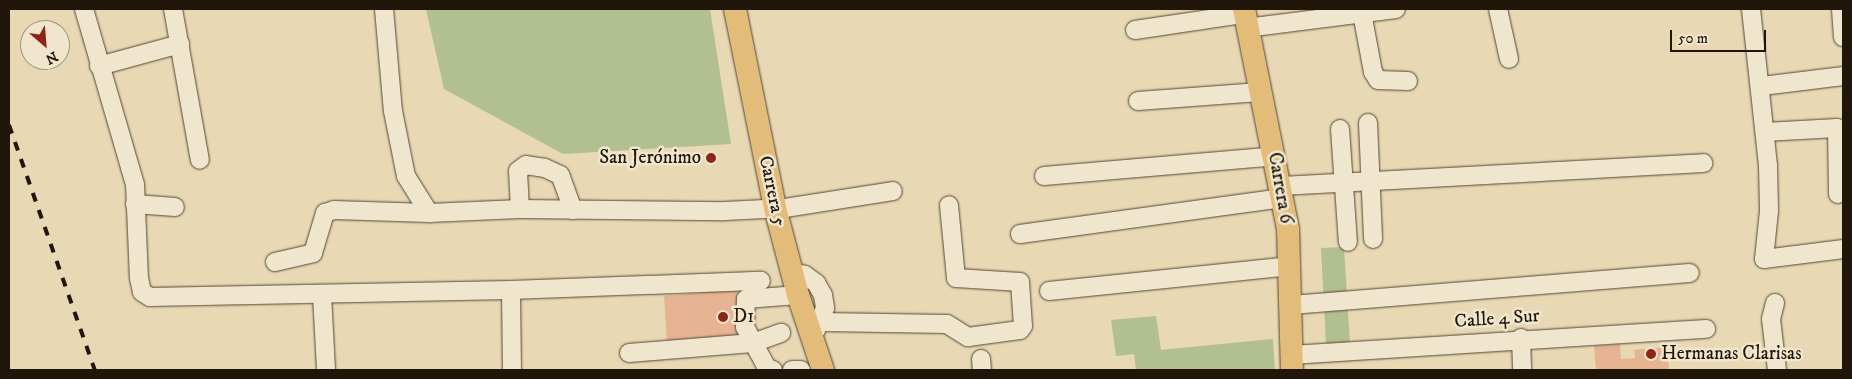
<!DOCTYPE html>
<meta charset="utf-8">
<style>
body{margin:0}
#map{position:relative;width:1852px;height:379px;overflow:hidden;background:#e8d8b4;font-family:"IM FELL DW Pica",serif}
div>[style]{position:absolute}
[style*='--x']{left:calc(var(--x)*1px);top:calc(var(--y)*1px);width:calc(var(--w)*1px);rotate:calc(var(--a)*1deg)}
.green>*{inset:0;background:#b2bf90}
.building>*{inset:0;background:#e6b393}
.roads{filter:drop-shadow(0 0 1px #524734) drop-shadow(0 0 1px #524734)}
.minor>*{height:18px;margin:-9px;padding:0 9px;transform-origin:9px;border-radius:9px;background:#f0e6ce}
.major>*{height:22px;margin:-11px;padding:0 11px;transform-origin:11px;border-radius:11px;background:#e4bc7a}
.rail>*{height:4px;margin-top:-2px;transform-origin:0;background:repeating-linear-gradient(90deg,#20170a 0 9px,transparent 0 18px)}
.dots>*{width:14px;height:14px;translate:-50% -50%;box-sizing:border-box;border:2px solid #f0e6ce;border-radius:50%}
span{translate:-50% -50%;white-space:nowrap;text-align:center;line-height:1.15;-webkit-text-stroke:5px #f0e6ce;paint-order:stroke}
.poi-label{font-size:19px;color:#20170a}
.right{translate:-100% -50%;text-align:right}
.left{translate:0 -50%;text-align:left}
.street-label{font-size:19px;color:#20170a}
.frame{position:absolute;inset:0;border:10px solid #20170a;pointer-events:none}
.north{position:absolute;left:20px;top:20px;width:50px;height:50px;box-sizing:border-box;background:#f0e6ce;border:1px solid #9d9380;border-radius:50%;rotate:153deg;font-size:14px;font-weight:700;line-height:20px;text-align:center;color:#20170a}
.north::after{content:'';display:block;margin:auto;width:18px;height:22px;background:#8f2418;clip-path:polygon(50% 0,100% 100%,50% 72%,0 100%)}
.scale{position:absolute;left:1670px;top:30px;width:96px;height:22px;box-sizing:border-box;border:2px solid #20170a;border-top:0;padding-left:6px;font-size:15px;line-height:18px;white-space:nowrap;color:#20170a;-webkit-text-stroke:4px #f0e6ce;paint-order:stroke}
</style>
<div id="map">
<div class="green">
<div style="clip-path:polygon(426px 9px,710px 9px,731px 144px,563px 154px,444px 89px)"></div>
<div style="clip-path:polygon(1344px 247px,1350px 344px,1326px 344px,1321px 248px)"></div>
<div style="clip-path:polygon(1156px 316px,1161px 350px,1273px 339px,1275px 370px,1136px 370px,1134px 354px,1116px 356px,1111px 320px)"></div>
</div>
<div class="building">
<div style="clip-path:polygon(736px 284px,740px 337px,667px 342px,664px 296px,701px 293px,701px 286px)"></div>
<div style="clip-path:polygon(1620px 344px,1621px 359px,1635px 358px,1634px 350px,1667px 347px,1669px 370px,1596px 370px,1594px 346px)"></div>
</div>
<div class="roads">
<div class="minor">
<div style="--x:84;--y:9;--w:182;--a:73.8"></div>
<div style="--x:135;--y:184;--w:94;--a:87.6"></div>
<div style="--x:139;--y:278;--w:14;--a:78"></div>
<div style="--x:142;--y:292;--w:9;--a:32"></div>
<div style="--x:150;--y:297;--w:361;--a:-1.1"></div>
<div style="--x:511;--y:290;--w:250;--a:-2.1"></div>
<div style="--x:173;--y:9;--w:153;--a:79.9"></div>
<div style="--x:384;--y:9;--w:102;--a:85"></div>
<div style="--x:393;--y:111;--w:66;--a:78.7"></div>
<div style="--x:406;--y:176;--w:44;--a:58.1"></div>
<div style="--x:1498;--y:9;--w:51;--a:77.6"></div>
<div style="--x:1751;--y:9;--w:158;--a:83.8"></div>
<div style="--x:1768;--y:166;--w:45;--a:88.7"></div>
<div style="--x:1769;--y:211;--w:48;--a:95.9"></div>
<div style="--x:1764;--y:259;--w:80;--a:-7.2"></div>
<div style="--x:1841;--y:9;--w:28;--a:86"></div>
<div style="--x:1362;--y:13;--w:60;--a:79.4"></div>
<div style="--x:1373;--y:72;--w:9;--a:58"></div>
<div style="--x:1378;--y:80;--w:30;--a:2"></div>
<div style="--x:1246;--y:28;--w:151;--a:-7.2"></div>
<div style="--x:1135;--y:30;--w:110;--a:-8.4"></div>
<div style="--x:99;--y:66;--w:84;--a:-15.2"></div>
<div style="--x:1762;--y:86;--w:82;--a:-7"></div>
<div style="--x:1138;--y:101;--w:122;--a:-4.2"></div>
<div style="--x:1368;--y:123;--w:116;--a:87.5"></div>
<div style="--x:1340;--y:129;--w:113;--a:86"></div>
<div style="--x:1765;--y:132;--w:72;--a:-3.2"></div>
<div style="--x:1837;--y:128;--w:66;--a:89.1"></div>
<div style="--x:1044;--y:176;--w:232;--a:-4.9"></div>
<div style="--x:1281;--y:186;--w:423;--a:-3.1"></div>
<div style="--x:135;--y:204;--w:40;--a:4.3"></div>
<div style="--x:573;--y:210;--w:37;--a:-110"></div>
<div style="--x:560;--y:175;--w:17;--a:-155"></div>
<div style="--x:545;--y:168;--w:19;--a:-171"></div>
<div style="--x:526;--y:165;--w:10;--a:143"></div>
<div style="--x:518;--y:171;--w:38;--a:87"></div>
<div style="--x:520;--y:209;--w:205;--a:0.6"></div>
<div style="--x:725;--y:211;--w:60;--a:-2.9"></div>
<div style="--x:785;--y:208;--w:109;--a:-8.9"></div>
<div style="--x:1020;--y:234;--w:265;--a:-7.8"></div>
<div style="--x:275;--y:262;--w:39;--a:-13"></div>
<div style="--x:313;--y:253;--w:42;--a:-73.3"></div>
<div style="--x:325;--y:213;--w:9;--a:-18"></div>
<div style="--x:334;--y:210;--w:95;--a:1.8"></div>
<div style="--x:429;--y:213;--w:91;--a:-2.5"></div>
<div style="--x:791;--y:272;--w:14;--a:12"></div>
<div style="--x:805;--y:275;--w:14;--a:36"></div>
<div style="--x:816;--y:283;--w:14;--a:60"></div>
<div style="--x:823;--y:295;--w:13;--a:81"></div>
<div style="--x:825;--y:308;--w:24;--a:112"></div>
<div style="--x:511;--y:290;--w:80;--a:89.3"></div>
<div style="--x:1049;--y:291;--w:241;--a:-5.9"></div>
<div style="--x:322;--y:295;--w:75;--a:86.9"></div>
<div style="--x:1775;--y:303;--w:16;--a:104"></div>
<div style="--x:1771;--y:319;--w:51;--a:83.3"></div>
<div style="--x:1291;--y:305;--w:400;--a:-4.6"></div>
<div style="--x:823;--y:322;--w:124;--a:0.9"></div>
<div style="--x:947;--y:324;--w:25;--a:32"></div>
<div style="--x:968;--y:337;--w:52;--a:-7.7"></div>
<div style="--x:1020;--y:330;--w:5;--a:-53"></div>
<div style="--x:1023;--y:326;--w:44;--a:-93.9"></div>
<div style="--x:1020;--y:282;--w:64;--a:-176.4"></div>
<div style="--x:956;--y:278;--w:73;--a:-95.5"></div>
<div style="--x:1521;--y:338;--w:32;--a:88"></div>
<div style="--x:629;--y:353;--w:124;--a:-4.6"></div>
<div style="--x:753;--y:343;--w:30;--a:-20"></div>
<div style="--x:1291;--y:355;--w:416;--a:-3.6"></div>
<div style="--x:981;--y:359;--w:11;--a:85"></div>
<div style="--x:773;--y:370;--w:6;--a:-162"></div>
<div style="--x:767;--y:368;--w:47;--a:-118.2"></div>
<div style="--x:745;--y:327;--w:28;--a:-88"></div>
<div style="--x:746;--y:299;--w:52;--a:-4.4"></div>
<div style="--x:792;--y:370;--w:9;--a:0"></div>
</div>
<div class="major">
<div style="--x:735;--y:9;--w:203;--a:78.6"></div>
<div style="--x:775;--y:208;--w:90;--a:75.2"></div>
<div style="--x:798;--y:295;--w:79;--a:71.6"></div>
<div style="--x:1244;--y:9;--w:224;--a:78.7"></div>
<div style="--x:1288;--y:229;--w:141;--a:88.4"></div>
</div>
</div>
<div class="rail">
<div style="--x:9;--y:125;--w:260;--a:70.7"></div>
</div>
<div class="dots">
<div style="left:711px;top:158px;background:#8f2418"></div>
<div style="left:723px;top:317px;background:#8f2418"></div>
<div style="left:1651px;top:354px;background:#8f2418"></div>
</div>
<div class="poi-label">
<span class="right" style="left:701px;top:158px">San Jerónimo</span>
<span class="left" style="left:733px;top:317px">D1</span>
<span class="left" style="left:1661px;top:354px">Hermanas Clarisas</span>
</div>
<div class="street-label">
<span style="left:1280px;top:188px;rotate:80deg">Carrera 6</span>
<span style="left:772px;top:191px;rotate:78deg">Carrera 5</span>
<span style="left:1497px;top:319px;rotate:-4deg">Calle 4 Sur</span>
</div>
<div class="frame"></div>
<div class="north">N</div>
<div class="scale">50 m</div>
</div>
